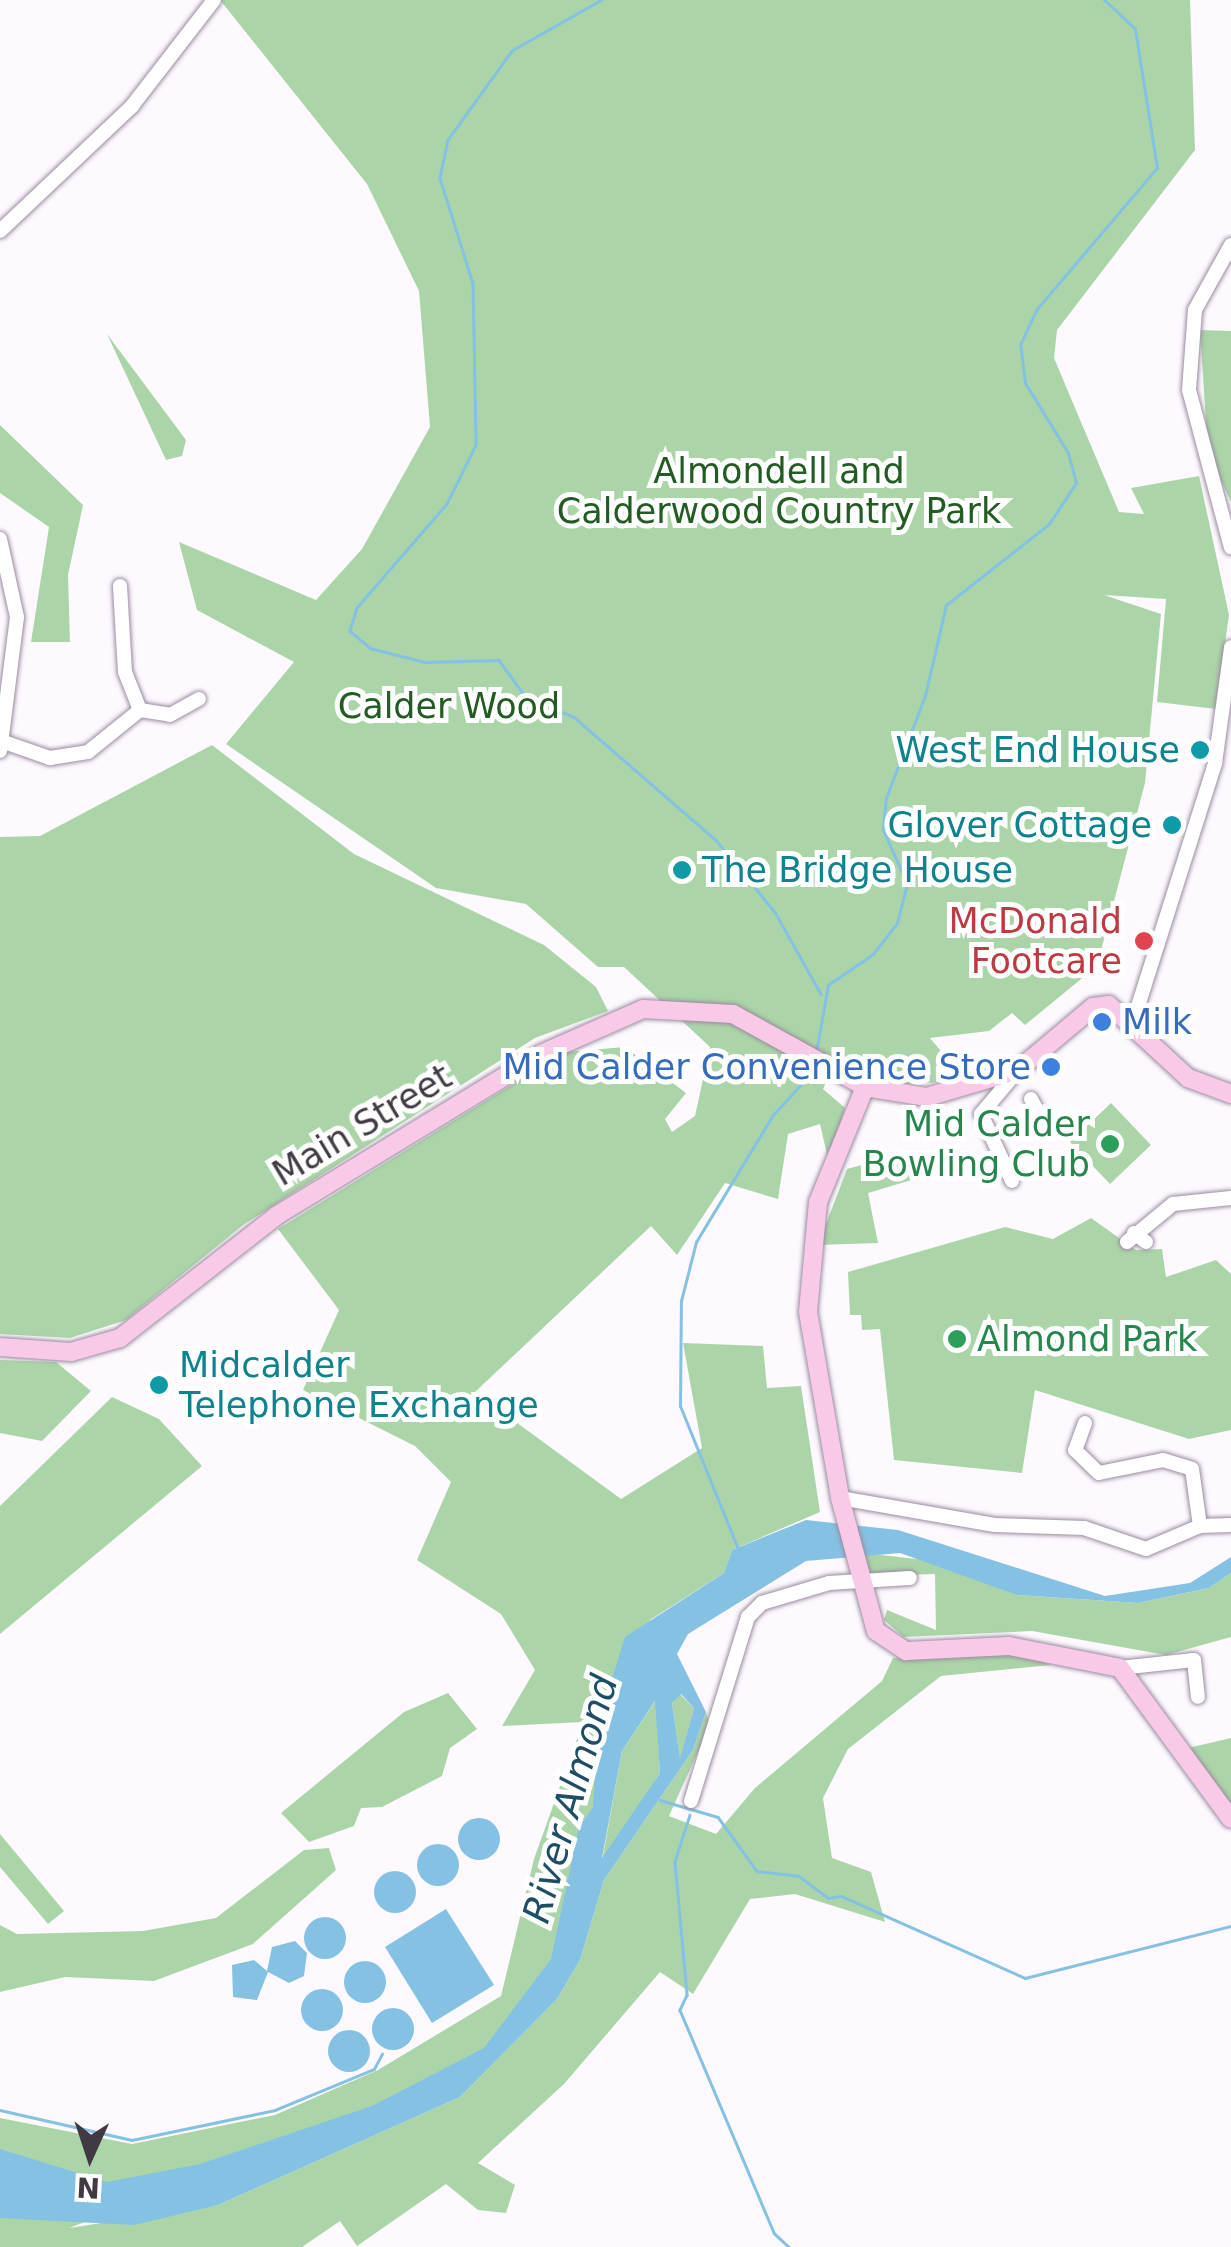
<!DOCTYPE html>
<style>
body{margin:0}
#map{position:relative;width:1231px;height:2247px;overflow:hidden;background:#fdf9fe;font-family:"DejaVu Sans",sans-serif}
div>[style]{position:absolute}
[style*='--x']{left:calc(var(--x)*1px);top:calc(var(--y)*1px);width:calc(var(--w)*1px);rotate:calc(var(--a)*1deg)}
.green>*{inset:0;background:#abd5a8}
.water>*{inset:0;background:#85c1e3}
.round{border-radius:50%}
.stream>*{height:2.5px;margin:-1.25px;padding:0 1.25px;transform-origin:1.25px;border-radius:1.25px;background:#85c1e3}
.roads{filter:drop-shadow(0 0 2px #9a8b9f) drop-shadow(0 0 2px #9a8b9f)}
.minor>*{height:14px;margin:-7px;padding:0 7px;transform-origin:7px;border-radius:7px;background:#fff}
.major>*{height:18px;margin:-9px;padding:0 9px;transform-origin:9px;border-radius:9px;background:#f8cae8}
.dots>*{width:28px;height:28px;translate:-50% -50%;box-sizing:border-box;border:5px solid #fff;border-radius:50%}
span{translate:-50% -50%;white-space:nowrap;text-align:center;line-height:1.15;-webkit-text-stroke:10px #fff;paint-order:stroke}
.park-label{font-size:35px;color:#225c22}
.culture-label{font-size:35px;color:#0d838f}
.right{translate:-100% -50%;text-align:right}
.left{translate:0 -50%;text-align:left}
.health-label{font-size:35px;color:#be3a42}
.shop-label{font-size:35px;color:#366cbe}
.leisure-label{font-size:35px;color:#27864d}
.street-label{font-size:35px;color:#413a43}
.water-label{font-size:38px;color:#1e4d66;font-style:italic}
.north{position:absolute;left:40px;top:2107px;width:100px;height:100px;-webkit-text-stroke:8px #fff;paint-order:stroke;rotate:183deg;font-size:28px;font-weight:700;line-height:40px;text-align:center;color:#413a43}
.north::after{content:'';display:block;margin:auto;width:35px;height:45px;background:#413a43;clip-path:polygon(50% 0,100% 100%,50% 72%,0 100%)}
</style>
<div id="map">
<div class="green">
<div style="clip-path:polygon(220px 0,1190px 0,1195px 150px,1057px 330px,1054px 358px,1119px 512px,1144px 514px,1131px 488px,1199px 476px,1229px 615px,1216px 709px,1157px 702px,1166px 599px,1104px 595px,1161px 614px,1145px 783px,1097px 966px,1025px 1025px,1012px 1013px,989px 1031px,930px 1038px,950px 1062px,941px 1082px,888px 1085px,838px 1058px,823px 1089px,845px 1108px,829px 1163px,820px 1124px,788px 1134px,778px 1199px,725px 1183px,677px 1255px,651px 1226px,475px 1392px,621px 1499px,702px 1448px,683px 1343px,763px 1346px,767px 1388px,801px 1386px,820px 1512px,732px 1550px,724px 1573px,650px 1620px,571px 1928px,524px 2020px,424px 2093px,69px 2228px,218px 2205px,460px 2097px,557px 1999px,580px 1960px,604px 1880px,693px 1750px,706px 1712px,710px 1725px,669px 1816px,716px 1834px,755px 1788px,882px 1681px,893px 1658px,1023px 1653px,1051px 1665px,941px 1676px,848px 1749px,823px 1798px,832px 1858px,871px 1872px,885px 1922px,795px 1894px,750px 1899px,693px 1994px,660px 1972px,564px 2084px,478px 2163px,515px 2185px,506px 2213px,478px 2210px,446px 2184px,357px 2246px,340px 2221px,302px 2247px,0 2247px,0 2118px,132px 2144px,275px 2115px,378px 2070px,501px 1996px,534px 1859px,583px 1722px,502px 1726px,535px 1670px,501px 1614px,417px 1560px,451px 1482px,415px 1446px,303px 1390px,339px 1310px,278px 1229px,565px 1052px,625px 1047px,686px 1093px,665px 1119px,672px 1132px,695px 1116px,710px 1047px,624px 967px,598px 967px,526px 904px,436px 888px,226px 744px,294px 662px,197px 610px,179px 542px,316px 600px,362px 549px,430px 427px,419px 291px,367px 184px)"></div>
<div style="clip-path:polygon(1200px 330px,1231px 331px,1231px 502px,1208px 453px)"></div>
<div style="clip-path:polygon(107px 334px,186px 440px,182px 456px,166px 460px)"></div>
<div style="clip-path:polygon(0 425px,83px 505px,68px 575px,70px 642px,31px 642px,49px 527px,0 493px)"></div>
<div style="clip-path:polygon(212px 745px,354px 854px,544px 945px,596px 987px,608px 1011px,535px 1038px,243px 1225px,126px 1320px,70px 1338px,0 1334px,0 837px,40px 836px)"></div>
<div style="clip-path:polygon(1111px 1103px,1151px 1145px,1110px 1184px,1070px 1142px)"></div>
<div style="clip-path:polygon(913px 1151px,925px 1176px,868px 1193px,878px 1243px,818px 1245px,847px 1169px)"></div>
<div style="clip-path:polygon(1091px 1218px,1136px 1250px,1162px 1249px,1166px 1277px,1216px 1260px,1231px 1274px,1231px 1430px,1189px 1439px,1035px 1390px,1022px 1473px,894px 1460px,880px 1329px,862px 1330px,861px 1315px,850px 1315px,848px 1272px,1005px 1227px,1053px 1239px)"></div>
<div style="clip-path:polygon(0 1360px,56px 1362px,91px 1391px,42px 1441px,0 1433px)"></div>
<div style="clip-path:polygon(112px 1397px,159px 1419px,202px 1466px,0 1634px,0 1506px)"></div>
<div style="clip-path:polygon(864px 1553px,933px 1561px,1017px 1595px,1138px 1603px,1209px 1588px,1231px 1573px,1231px 1637px,1166px 1655px,1032px 1631px,904px 1637px,884px 1620px,887px 1610px,936px 1630px,935px 1574px,868px 1576px)"></div>
<div style="clip-path:polygon(448px 1693px,477px 1729px,450px 1748px,442px 1776px,382px 1807px,361px 1808px,354px 1826px,309px 1842px,281px 1813px,404px 1712px)"></div>
<div style="clip-path:polygon(680px 1694px,694px 1708px,680px 1759px,672px 1703px)"></div>
<div style="clip-path:polygon(656px 1700px,660px 1773px,602px 1861px,622px 1751px)"></div>
<div style="clip-path:polygon(1231px 1738px,1231px 1809px,1188px 1748px)"></div>
<div style="clip-path:polygon(0 1834px,64px 1911px,48px 1924px,0 1867px)"></div>
<div style="clip-path:polygon(329px 1848px,336px 1870px,253px 1944px,154px 1981px,65px 1977px,0 1992px,0 1925px,17px 1934px,143px 1931px,216px 1918px,304px 1850px)"></div>
</div>
<div class="water">
<div style="clip-path:polygon(evenodd,806px 1520px,898px 1530px,1105px 1596px,1190px 1583px,1231px 1557px,1231px 1573px,1209px 1588px,1138px 1603px,1017px 1595px,900px 1553px,806px 1561px,688px 1634px,677px 1654px,706px 1712px,693px 1750px,604px 1880px,580px 1960px,557px 1999px,460px 2097px,218px 2205px,134px 2225px,0 2218px,0 2149px,107px 2182px,200px 2164px,372px 2106px,484px 2048px,551px 1959px,579px 1827px,593px 1807px,598px 1723px,625px 1637px,724px 1573px,732px 1550px,806px 1520px,681px 1694px,694px 1708px,680px 1758px,672px 1703px,681px 1694px,806px 1520px,655px 1701px,660px 1773px,602px 1858px,622px 1751px,655px 1701px)"></div>
<div class="round" style="left:458px;top:1818px;width:42px;height:42px"></div>
<div class="round" style="left:417px;top:1844px;width:42px;height:42px"></div>
<div class="round" style="left:374px;top:1871px;width:42px;height:42px"></div>
<div style="clip-path:polygon(446px 1909px,494px 1985px,432px 2023px,385px 1947px)"></div>
<div class="round" style="left:304px;top:1917px;width:42px;height:42px"></div>
<div style="clip-path:polygon(295px 1941px,307px 1953px,304px 1976px,289px 1983px,268px 1972px,257px 2000px,233px 1997px,232px 1965px,254px 1960px,267px 1971px,272px 1947px)"></div>
<div class="round" style="left:344px;top:1961px;width:42px;height:42px"></div>
<div class="round" style="left:301px;top:1989px;width:42px;height:42px"></div>
<div class="round" style="left:372px;top:2008px;width:42px;height:42px"></div>
<div class="round" style="left:328px;top:2030px;width:42px;height:42px"></div>
</div>
<div class="stream">
<div style="--x:602;--y:0;--w:103;--a:150.5"></div>
<div style="--x:512;--y:51;--w:110;--a:125.7"></div>
<div style="--x:448;--y:140;--w:39;--a:102"></div>
<div style="--x:440;--y:178;--w:110;--a:72.6"></div>
<div style="--x:473;--y:283;--w:162;--a:88.9"></div>
<div style="--x:476;--y:445;--w:66;--a:116.2"></div>
<div style="--x:447;--y:504;--w:138;--a:130.9"></div>
<div style="--x:357;--y:608;--w:24;--a:107"></div>
<div style="--x:350;--y:631;--w:26;--a:40"></div>
<div style="--x:370;--y:648;--w:57;--a:14.3"></div>
<div style="--x:425;--y:662;--w:74;--a:-1.5"></div>
<div style="--x:499;--y:660;--w:44;--a:54.2"></div>
<div style="--x:525;--y:696;--w:53;--a:23.2"></div>
<div style="--x:574;--y:717;--w:188;--a:40.9"></div>
<div style="--x:716;--y:840;--w:93;--a:50.7"></div>
<div style="--x:775;--y:912;--w:94;--a:60.7"></div>
<div style="--x:816;--y:1052;--w:68;--a:-79.8"></div>
<div style="--x:828;--y:985;--w:55;--a:-34.6"></div>
<div style="--x:873;--y:954;--w:39;--a:-52"></div>
<div style="--x:897;--y:923;--w:40;--a:-75.6"></div>
<div style="--x:907;--y:884;--w:59;--a:-114"></div>
<div style="--x:883;--y:830;--w:32;--a:-85"></div>
<div style="--x:886;--y:798;--w:109;--a:-69.1"></div>
<div style="--x:925;--y:696;--w:93;--a:-77"></div>
<div style="--x:946;--y:605;--w:131;--a:-38.2"></div>
<div style="--x:1049;--y:524;--w:49;--a:-56.6"></div>
<div style="--x:1076;--y:483;--w:31;--a:-105"></div>
<div style="--x:1068;--y:453;--w:82;--a:-121.6"></div>
<div style="--x:1025;--y:383;--w:38;--a:-97"></div>
<div style="--x:1020;--y:345;--w:38;--a:-65"></div>
<div style="--x:1036;--y:310;--w:187;--a:-49.6"></div>
<div style="--x:1157;--y:168;--w:141;--a:-99"></div>
<div style="--x:1135;--y:29;--w:42;--a:-136.9"></div>
<div style="--x:738;--y:1549;--w:154;--a:-112.1"></div>
<div style="--x:680;--y:1406;--w:105;--a:-89.5"></div>
<div style="--x:681;--y:1301;--w:61;--a:-75.7"></div>
<div style="--x:696;--y:1242;--w:149;--a:-58.8"></div>
<div style="--x:773;--y:1115;--w:61;--a:-47.7"></div>
<div style="--x:660;--y:1800;--w:60;--a:16.3"></div>
<div style="--x:718;--y:1817;--w:67;--a:54.2"></div>
<div style="--x:757;--y:1871;--w:42;--a:6.8"></div>
<div style="--x:799;--y:1876;--w:36;--a:37"></div>
<div style="--x:828;--y:1898;--w:13;--a:-9"></div>
<div style="--x:841;--y:1896;--w:201;--a:24"></div>
<div style="--x:1025;--y:1978;--w:212;--a:-14.2"></div>
<div style="--x:690;--y:1815;--w:49;--a:107.7"></div>
<div style="--x:675;--y:1862;--w:134;--a:84.8"></div>
<div style="--x:687;--y:1995;--w:17;--a:115"></div>
<div style="--x:680;--y:2010;--w:242;--a:67.1"></div>
<div style="--x:774;--y:2233;--w:21;--a:43"></div>
<div style="--x:0;--y:2110;--w:135;--a:12.8"></div>
<div style="--x:132;--y:2140;--w:146;--a:-11.8"></div>
<div style="--x:275;--y:2110;--w:107;--a:-22.5"></div>
<div style="--x:374;--y:2069;--w:17;--a:-62"></div>
</div>
<div class="roads">
<div class="minor">
<div style="--x:0;--y:231;--w:182;--a:-43.4"></div>
<div style="--x:132;--y:106;--w:134;--a:-52.3"></div>
<div style="--x:1231;--y:245;--w:74;--a:119"></div>
<div style="--x:1195;--y:310;--w:80;--a:94.3"></div>
<div style="--x:1189;--y:390;--w:163;--a:75.1"></div>
<div style="--x:0;--y:539;--w:80;--a:77.7"></div>
<div style="--x:17;--y:617;--w:135;--a:97.2"></div>
<div style="--x:120;--y:586;--w:86;--a:86.7"></div>
<div style="--x:125;--y:672;--w:41;--a:68.5"></div>
<div style="--x:140;--y:710;--w:30;--a:9"></div>
<div style="--x:170;--y:715;--w:33;--a:-29"></div>
<div style="--x:4;--y:742;--w:49;--a:19.2"></div>
<div style="--x:50;--y:758;--w:38;--a:-9"></div>
<div style="--x:88;--y:752;--w:67;--a:-38.9"></div>
<div style="--x:1133;--y:1022;--w:272;--a:-72.4"></div>
<div style="--x:1215;--y:763;--w:117;--a:-82.1"></div>
<div style="--x:1031;--y:1099;--w:26;--a:62"></div>
<div style="--x:1012;--y:1181;--w:74;--a:-114.8"></div>
<div style="--x:981;--y:1114;--w:57;--a:-49.9"></div>
<div style="--x:1134;--y:1233;--w:15;--a:37"></div>
<div style="--x:1127;--y:1242;--w:60;--a:-39.6"></div>
<div style="--x:1173;--y:1204;--w:58;--a:-5.9"></div>
<div style="--x:1085;--y:1423;--w:29;--a:110"></div>
<div style="--x:1075;--y:1450;--w:33;--a:44"></div>
<div style="--x:1099;--y:1473;--w:65;--a:-11.5"></div>
<div style="--x:1163;--y:1460;--w:30;--a:17"></div>
<div style="--x:1192;--y:1469;--w:58;--a:82"></div>
<div style="--x:840;--y:1498;--w:157;--a:9.9"></div>
<div style="--x:995;--y:1525;--w:89;--a:1.9"></div>
<div style="--x:1084;--y:1528;--w:65;--a:18.7"></div>
<div style="--x:1146;--y:1549;--w:59;--a:-23.1"></div>
<div style="--x:1200;--y:1526;--w:31;--a:-2"></div>
<div style="--x:1120;--y:1668;--w:74;--a:-6.2"></div>
<div style="--x:1194;--y:1660;--w:37;--a:84"></div>
<div style="--x:691;--y:1801;--w:193;--a:-72.8"></div>
<div style="--x:748;--y:1617;--w:20;--a:-45"></div>
<div style="--x:762;--y:1603;--w:70;--a:-16.6"></div>
<div style="--x:829;--y:1583;--w:81;--a:-3.5"></div>
</div>
<div class="major">
<div style="--x:865;--y:1087;--w:124;--a:112.2"></div>
<div style="--x:818;--y:1202;--w:110;--a:95.2"></div>
<div style="--x:808;--y:1312;--w:189;--a:80.2"></div>
<div style="--x:840;--y:1498;--w:138;--a:74.9"></div>
<div style="--x:876;--y:1631;--w:36;--a:34"></div>
<div style="--x:906;--y:1651;--w:103;--a:-2.8"></div>
<div style="--x:1009;--y:1646;--w:113;--a:11.2"></div>
<div style="--x:1120;--y:1668;--w:187;--a:53.7"></div>
<div style="--x:0;--y:1347;--w:71;--a:4"></div>
<div style="--x:71;--y:1352;--w:51;--a:-15.9"></div>
<div style="--x:120;--y:1338;--w:198;--a:-38"></div>
<div style="--x:276;--y:1216;--w:311;--a:-31.4"></div>
<div style="--x:541;--y:1054;--w:111;--a:-23.8"></div>
<div style="--x:643;--y:1009;--w:90;--a:3.2"></div>
<div style="--x:733;--y:1014;--w:151;--a:28.9"></div>
<div style="--x:865;--y:1087;--w:63;--a:9.2"></div>
<div style="--x:927;--y:1097;--w:95;--a:-16.5"></div>
<div style="--x:1018;--y:1070;--w:98;--a:-40"></div>
<div style="--x:1093;--y:1007;--w:16;--a:-7"></div>
<div style="--x:1109;--y:1005;--w:108;--a:42.7"></div>
<div style="--x:1188;--y:1078;--w:46;--a:20.4"></div>
</div>
</div>
<div class="dots">
<div style="left:1200px;top:750px;background:#0f9aa8"></div>
<div style="left:1172px;top:825px;background:#0f9aa8"></div>
<div style="left:682px;top:870px;background:#0f9aa8"></div>
<div style="left:1144px;top:941px;background:#e0444e"></div>
<div style="left:1102px;top:1022px;background:#3f7fe0"></div>
<div style="left:1051px;top:1067px;background:#3f7fe0"></div>
<div style="left:1110px;top:1144px;background:#2e9e5b"></div>
<div style="left:957px;top:1339px;background:#2e9e5b"></div>
<div style="left:159px;top:1385px;background:#0f9aa8"></div>
</div>
<div class="park-label">
<span style="left:779px;top:491px">Almondell and<br>Calderwood Country Park</span>
<span style="left:449px;top:706px">Calder Wood</span>
</div>
<div class="culture-label">
<span class="right" style="left:1180px;top:750px">West End House</span>
<span class="right" style="left:1152px;top:825px">Glover Cottage</span>
<span class="left" style="left:702px;top:870px">The Bridge House</span>
<span class="left" style="left:179px;top:1385px">Midcalder<br>Telephone Exchange</span>
</div>
<div class="health-label">
<span class="right" style="left:1122px;top:941px">McDonald<br>Footcare</span>
</div>
<div class="shop-label">
<span class="left" style="left:1122px;top:1022px">Milk</span>
<span class="right" style="left:1031px;top:1067px">Mid Calder Convenience Store</span>
</div>
<div class="leisure-label">
<span class="right" style="left:1090px;top:1144px">Mid Calder<br>Bowling Club</span>
<span class="left" style="left:977px;top:1339px">Almond Park</span>
</div>
<div class="street-label">
<span style="left:362px;top:1125px;rotate:-31deg">Main Street</span>
</div>
<div class="water-label">
<span style="left:571px;top:1799px;rotate:-74deg">River Almond</span>
</div>
<div class="north">N</div>
</div>
